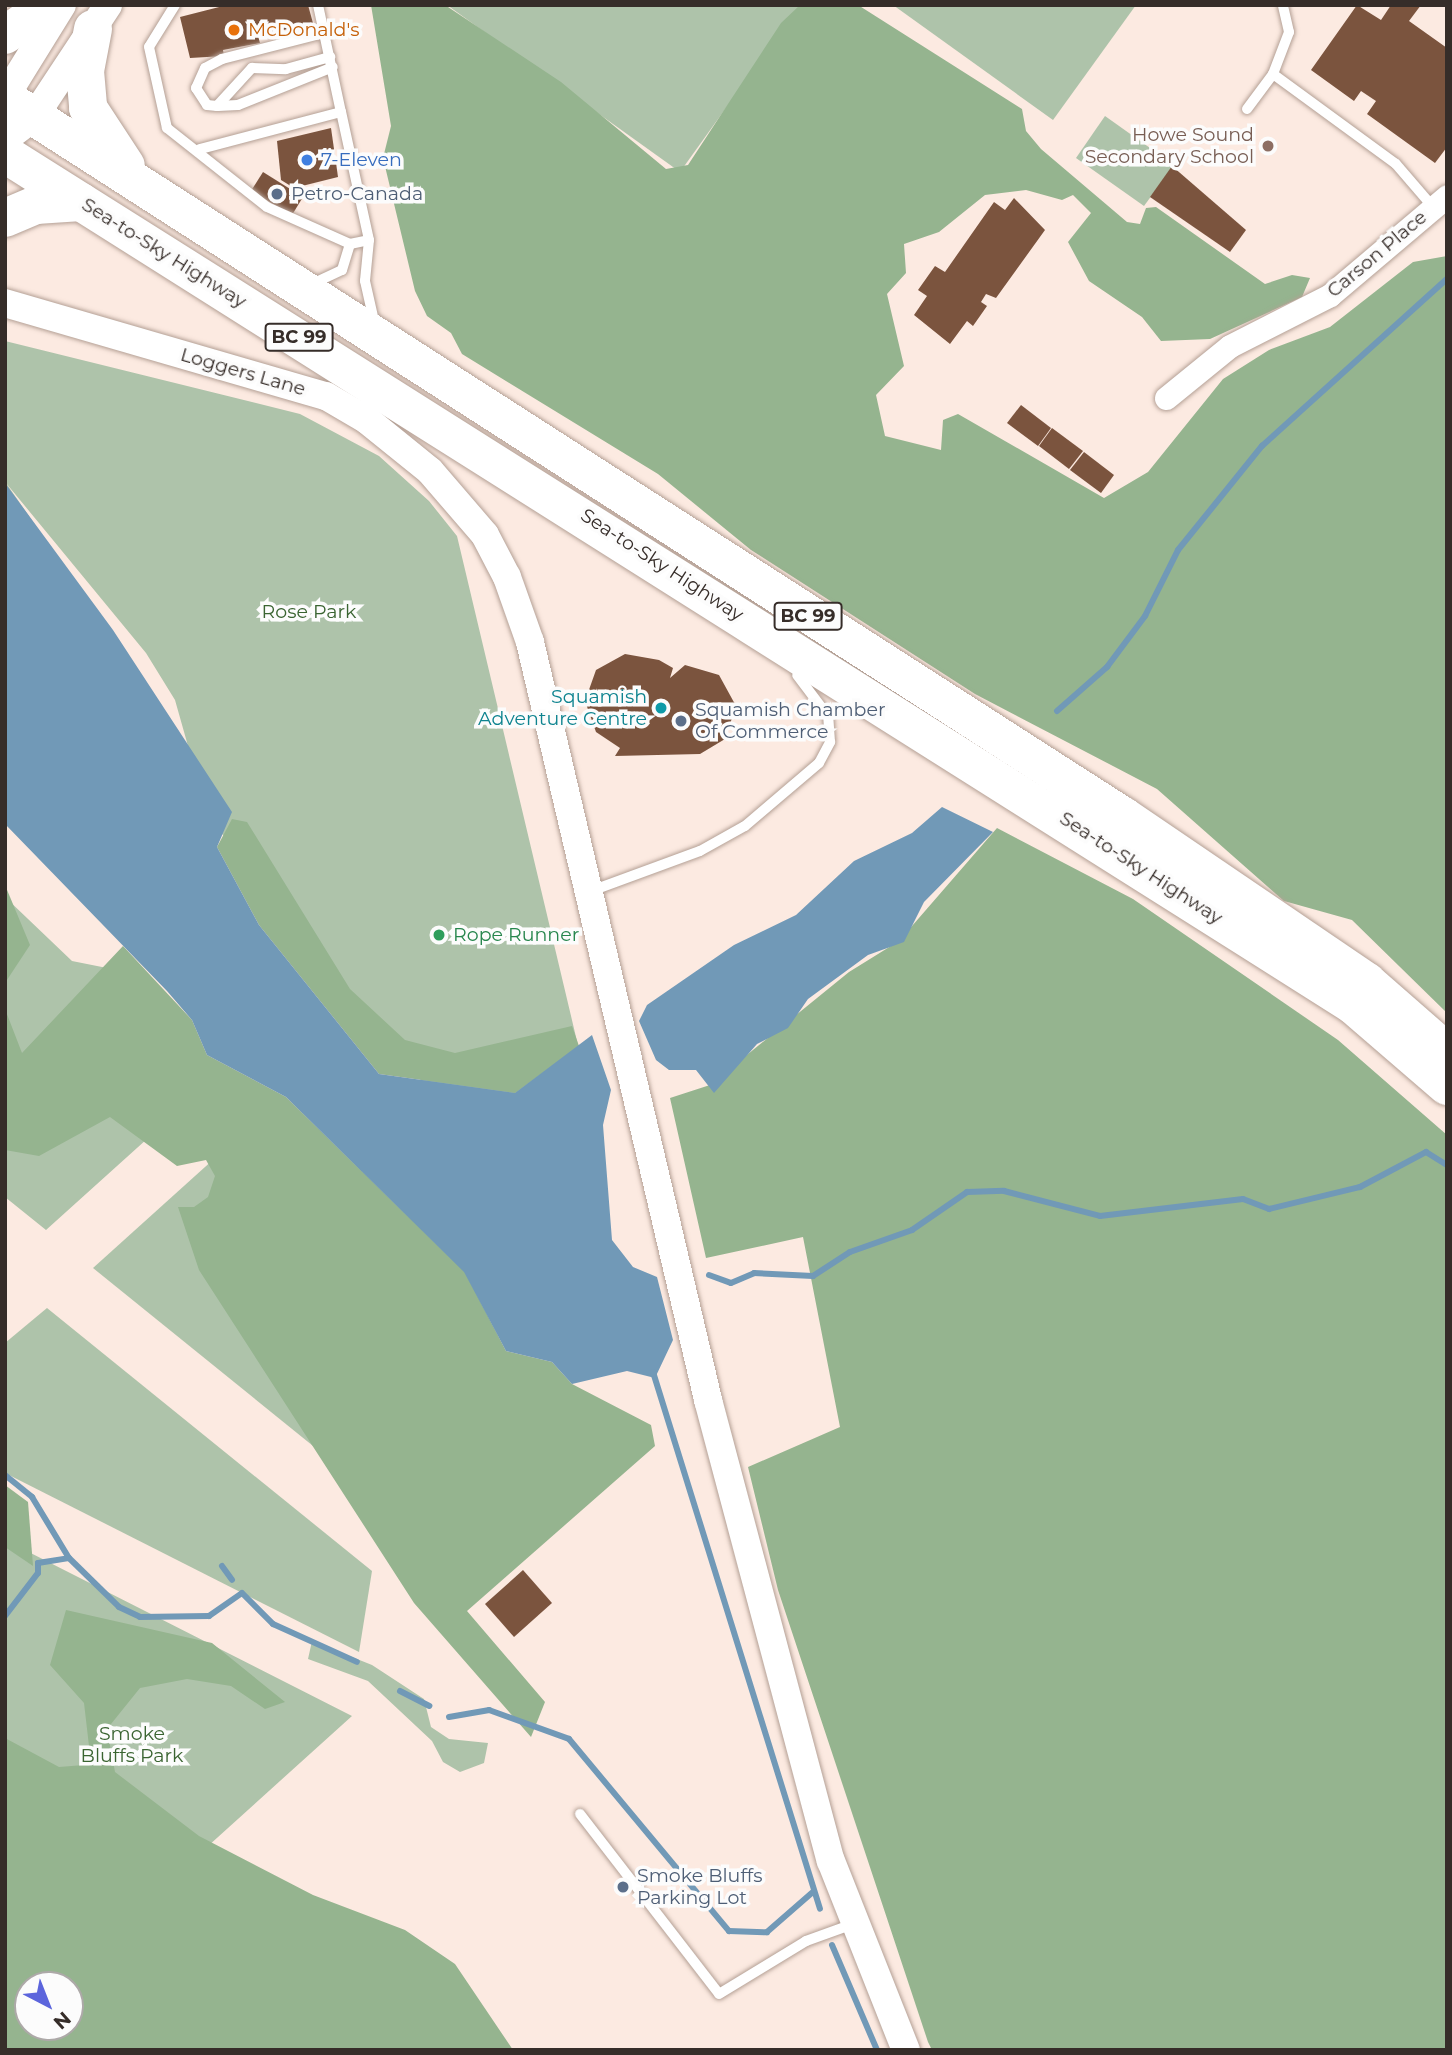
<!DOCTYPE html>
<style>
body{margin:0}
#map{position:relative;width:1452px;height:2055px;overflow:hidden;background:#fceae1;font-family:Montserrat,sans-serif}
div>[style]{position:absolute}
[style*='--x']{left:calc(var(--x)*1px);top:calc(var(--y)*1px);width:calc(var(--w)*1px);rotate:calc(var(--a)*1deg)}
.green>*{inset:0;background:#aec3aa}
.forest>*{inset:0;background:#95b48f}
.water>*{inset:0;background:#7199b7}
.stream>*{height:6px;margin:-3px;padding:0 3px;transform-origin:3px;border-radius:3px;background:#7199b7}
.building>*{inset:0;background:#7b543e}
.roads{filter:drop-shadow(0 0 2px #b4a095) drop-shadow(0 0 2px #b4a095)}
.service>*{height:10px;margin:-5px;padding:0 5px;transform-origin:5px;border-radius:5px;background:#fff}
.minor>*{height:23px;margin:-11.5px;padding:0 11.5px;transform-origin:11.5px;border-radius:11.5px;background:#fff}
.tertiary>*{height:28px;margin:-14px;padding:0 14px;transform-origin:14px;border-radius:14px;background:#fff}
.trunk>*{height:38px;margin:-19px;padding:0 19px;transform-origin:19px;border-radius:19px;background:#fff}
.dots>*{width:19px;height:19px;translate:-50% -50%;box-sizing:border-box;border:4px solid #fcfcfc;border-radius:50%}
span{translate:-50% -50%;white-space:nowrap;text-align:center;line-height:1.15;-webkit-text-stroke:7px #fcfcfc;paint-order:stroke}
.shield-label span{padding:2px 5px;background:#fcfcfc;border:2px solid;border-radius:5px;-webkit-text-stroke-width:0}
.shield-label{font-size:18px;color:#362d29;font-weight:700}
.food-label{font-size:19px;color:#c56008}
.left{translate:0 -50%;text-align:left}
.education-label{font-size:19px;color:#785e54}
.right{translate:-100% -50%;text-align:right}
.shop-label{font-size:19px;color:#366cbe}
.service-label{font-size:19px;color:#4e5e75}
.street-label{font-size:19px;color:#362d29}
.park-label{font-size:19px;color:#3a6431}
.culture-label{font-size:19px;color:#0d838f}
.leisure-label{font-size:19px;color:#27864d}
.frame{position:absolute;inset:0;border:7px solid #362d29;pointer-events:none}
.north{position:absolute;left:14px;top:1971px;width:70px;height:70px;box-sizing:border-box;background:#fcfcfc;border:2px solid #ada9a8;border-radius:50%;rotate:138deg;font-size:19px;font-weight:700;line-height:28px;text-align:center;color:#362d29}
.north::after{content:'';display:block;margin:auto;width:24px;height:32px;background:#5c65dc;clip-path:polygon(50% 0,100% 100%,50% 72%,0 100%)}
</style>
<div id="map">
<div class="green">
<div style="clip-path:polygon(447px 5px,800px 5px,680px 172px)"></div>
<div style="clip-path:polygon(893px 5px,1136px 5px,1053px 120px)"></div>
<div style="clip-path:polygon(1105px 116px,1174px 165px,1144px 206px,1076px 158px)"></div>
<div style="clip-path:polygon(evenodd,5px 341px,300px 414px,379px 456px,429px 501px,457px 536px,581px 1058px,457px 1125px,5px 565px,5px 341px,6px 483px,146px 653px,175px 700px,188px 746px,6px 483px)"></div>
<div style="clip-path:polygon(5px 897px,72px 961px,127px 972px,208px 1084px,46px 1230px,5px 1197px)"></div>
<div style="clip-path:polygon(257px 1120px,344px 1471px,93px 1268px)"></div>
<div style="clip-path:polygon(47px 1308px,372px 1571px,359px 1652px,5px 1473px,5px 1343px)"></div>
<div style="clip-path:polygon(5px 1540px,352px 1716px,54px 1985px,28px 1985px,5px 2029px)"></div>
<div style="clip-path:polygon(312px 1641px,372px 1665px,424px 1699px,431px 1727px,449px 1739px,488px 1743px,484px 1763px,460px 1772px,443px 1762px,432px 1741px,368px 1681px,308px 1659px)"></div>
</div>
<div class="forest">
<div style="clip-path:polygon(371px 5px,445px 5px,561px 82px,666px 169px,688px 165px,781px 23px,800px 5px,858px 5px,1022px 109px,1026px 131px,1041px 149px,1127px 222px,1140px 224px,1146px 208px,1156px 207px,1265px 284px,1292px 275px,1310px 278px,1302px 297px,1210px 339px,1161px 341px,1142px 317px,1089px 281px,1068px 242px,1091px 213px,1073px 195px,1062px 200px,1026px 190px,985px 195px,939px 232px,904px 244px,906px 273px,887px 294px,904px 366px,876px 395px,885px 436px,941px 450px,943px 420px,958px 414px,1104px 498px,1148px 472px,1223px 379px,1269px 350px,1330px 327px,1413px 262px,1447px 256px,1447px 1013px,1352px 920px,1284px 901px,1157px 789px,975px 694px,751px 550px,658px 474px,462px 354px,451px 333px,427px 316px,415px 291px,383px 158px,391px 126px)"></div>
<div style="clip-path:polygon(232px 819px,247px 822px,350px 989px,405px 1040px,455px 1053px,572px 1026px,579px 1046px,515px 1093px,379px 1074px,259px 925px,217px 847px)"></div>
<div style="clip-path:polygon(997px 828px,1133px 899px,1338px 1040px,1447px 1135px,1447px 2050px,932px 2050px,928px 2042px,778px 1590px,748px 1467px,840px 1427px,803px 1237px,706px 1258px,670px 1098px,710px 1085px,849px 972px,899px 941px)"></div>
<div style="clip-path:polygon(5px 885px,30px 945px,5px 983px)"></div>
<div style="clip-path:polygon(123px 946px,192px 1020px,207px 1055px,286px 1097px,465px 1272px,506px 1351px,552px 1362px,572px 1384px,651px 1425px,655px 1446px,467px 1611px,545px 1702px,531px 1737px,414px 1603px,199px 1270px,178px 1207px,194px 1207px,208px 1197px,215px 1176px,206px 1160px,177px 1166px,110px 1117px,39px 1156px,5px 1150px,5px 1009px,22px 1053px)"></div>
<div style="clip-path:polygon(5px 1485px,28px 1502px,33px 1566px,5px 1547px)"></div>
<div style="clip-path:polygon(evenodd,66px 1610px,212px 1643px,285px 1702px,265px 1709px,231px 1686px,187px 1679px,140px 1688px,107px 1729px,115px 1772px,199px 1836px,313px 1895px,405px 1930px,455px 1964px,513px 2050px,5px 2050px,5px 1738px,59px 1767px,84px 1765px,89px 1746px,84px 1703px,50px 1665px,66px 1610px,70px 1985px,70px 2027px,28px 2027px,28px 1985px,70px 1985px)"></div>
</div>
<div class="water">
<div style="clip-path:polygon(5px 483px,113px 630px,232px 812px,217px 847px,259px 925px,379px 1074px,515px 1093px,592px 1035px,611px 1090px,603px 1125px,612px 1240px,633px 1267px,657px 1277px,673px 1340px,655px 1378px,627px 1371px,572px 1384px,552px 1362px,506px 1351px,464px 1272px,286px 1097px,207px 1055px,192px 1020px,167px 991px,5px 824px)"></div>
<div style="clip-path:polygon(942px 807px,993px 832px,924px 902px,904px 942px,868px 955px,808px 999px,788px 1028px,757px 1044px,714px 1093px,696px 1070px,669px 1070px,656px 1060px,639px 1021px,647px 1005px,734px 945px,796px 915px,854px 861px,912px 833px)"></div>
</div>
<div class="stream">
<div style="--x:1057;--y:711;--w:67;--a:-41.3"></div>
<div style="--x:1107;--y:667;--w:64;--a:-53.3"></div>
<div style="--x:1145;--y:616;--w:74;--a:-63.4"></div>
<div style="--x:1178;--y:550;--w:134;--a:-51.1"></div>
<div style="--x:1262;--y:446;--w:249;--a:-42.1"></div>
<div style="--x:709;--y:1275;--w:23;--a:20"></div>
<div style="--x:731;--y:1283;--w:25;--a:-23"></div>
<div style="--x:754;--y:1273;--w:59;--a:2.9"></div>
<div style="--x:813;--y:1276;--w:44;--a:-33"></div>
<div style="--x:850;--y:1252;--w:66;--a:-19.5"></div>
<div style="--x:912;--y:1230;--w:67;--a:-34.6"></div>
<div style="--x:967;--y:1192;--w:37;--a:-2"></div>
<div style="--x:1004;--y:1191;--w:99;--a:14.6"></div>
<div style="--x:1100;--y:1216;--w:144;--a:-6.8"></div>
<div style="--x:1243;--y:1199;--w:28;--a:21"></div>
<div style="--x:1269;--y:1209;--w:94;--a:-13.6"></div>
<div style="--x:1360;--y:1187;--w:75;--a:-27.9"></div>
<div style="--x:1426;--y:1152;--w:25;--a:32"></div>
<div style="--x:653;--y:1372;--w:562;--a:72.72"></div>
<div style="--x:5;--y:1475;--w:35;--a:39"></div>
<div style="--x:32;--y:1497;--w:71;--a:58.8"></div>
<div style="--x:69;--y:1558;--w:70;--a:44.4"></div>
<div style="--x:119;--y:1607;--w:23;--a:25"></div>
<div style="--x:140;--y:1617;--w:69;--a:-0.8"></div>
<div style="--x:209;--y:1616;--w:40;--a:-34.9"></div>
<div style="--x:242;--y:1593;--w:44;--a:45"></div>
<div style="--x:273;--y:1624;--w:92;--a:24.3"></div>
<div style="--x:222;--y:1566;--w:17;--a:54"></div>
<div style="--x:5;--y:1616;--w:54;--a:-52.5"></div>
<div style="--x:38;--y:1573;--w:10;--a:-90"></div>
<div style="--x:38;--y:1563;--w:31;--a:-9"></div>
<div style="--x:400;--y:1691;--w:33;--a:27"></div>
<div style="--x:449;--y:1717;--w:41;--a:-9.9"></div>
<div style="--x:489;--y:1710;--w:85;--a:19.9"></div>
<div style="--x:569;--y:1739;--w:250;--a:50.2"></div>
<div style="--x:729;--y:1931;--w:38;--a:2"></div>
<div style="--x:767;--y:1932;--w:62;--a:-41.1"></div>
<div style="--x:832;--y:1945;--w:114;--a:66.8"></div>
</div>
<div class="building">
<div style="clip-path:polygon(227px 5px,308px 5px,313px 23px,258px 36px,260px 43px,223px 50px,224px 56px,190px 58px,180px 17px)"></div>
<div style="clip-path:polygon(1357px 5px,1381px 20px,1391px 5px,1421px 5px,1409px 21px,1447px 48px,1447px 147px,1435px 163px,1367px 114px,1376px 101px,1361px 91px,1354px 101px,1311px 70px)"></div>
<div style="clip-path:polygon(331px 128px,338px 177px,294px 188px,281px 180px,277px 141px)"></div>
<div style="clip-path:polygon(1172px 166px,1246px 230px,1230px 252px,1150px 197px)"></div>
<div style="clip-path:polygon(263px 172px,303px 197px,292px 215px,251px 191px)"></div>
<div style="clip-path:polygon(1014px 198px,1045px 230px,996px 298px,986px 294px,981px 302px,987px 306px,973px 326px,967px 321px,950px 344px,914px 315px,927px 296px,918px 290px,935px 266px,945px 272px,994px 202px,1005px 210px)"></div>
<div style="clip-path:polygon(1021px 405px,1051px 428px,1038px 446px,1007px 423px)"></div>
<div style="clip-path:polygon(1052px 428px,1083px 451px,1069px 469px,1039px 446px)"></div>
<div style="clip-path:polygon(1084px 452px,1114px 475px,1101px 493px,1070px 470px)"></div>
<div style="clip-path:polygon(625px 654px,659px 660px,673px 668px,670px 678px,685px 665px,719px 675px,736px 706px,725px 739px,700px 754px,615px 756px,620px 748px,596px 732px,585px 701px,596px 670px)"></div>
<div style="clip-path:polygon(523px 1570px,552px 1603px,514px 1637px,485px 1604px)"></div>
</div>
<div class="roads">
<div class="service">
<div style="--x:175;--y:5;--w:49;--a:121.8"></div>
<div style="--x:149;--y:47;--w:83;--a:77.5"></div>
<div style="--x:167;--y:128;--w:127;--a:38.3"></div>
<div style="--x:267;--y:207;--w:91;--a:24"></div>
<div style="--x:350;--y:244;--w:19;--a:-12"></div>
<div style="--x:369;--y:240;--w:131;--a:-102.3"></div>
<div style="--x:341;--y:112;--w:146;--a:165.3"></div>
<div style="--x:318;--y:5;--w:109;--a:77.9"></div>
<div style="--x:324;--y:33;--w:105;--a:165.7"></div>
<div style="--x:222;--y:59;--w:19;--a:152"></div>
<div style="--x:205;--y:68;--w:22;--a:114"></div>
<div style="--x:196;--y:88;--w:20;--a:57"></div>
<div style="--x:207;--y:105;--w:10;--a:6"></div>
<div style="--x:217;--y:106;--w:52;--a:-47.4"></div>
<div style="--x:252;--y:68;--w:34;--a:2"></div>
<div style="--x:286;--y:69;--w:46;--a:-15.3"></div>
<div style="--x:1273;--y:74;--w:45;--a:-69.1"></div>
<div style="--x:1289;--y:32;--w:28;--a:-103"></div>
<div style="--x:218;--y:106;--w:20;--a:-3"></div>
<div style="--x:238;--y:105;--w:102;--a:-21.8"></div>
<div style="--x:1247;--y:109;--w:44;--a:-53.4"></div>
<div style="--x:1273;--y:74;--w:152;--a:36.2"></div>
<div style="--x:1396;--y:164;--w:57;--a:49.3"></div>
<div style="--x:369;--y:240;--w:41;--a:95.6"></div>
<div style="--x:365;--y:281;--w:41;--a:77.3"></div>
<div style="--x:312;--y:284;--w:33;--a:-25"></div>
<div style="--x:342;--y:270;--w:27;--a:-73"></div>
<div style="--x:591;--y:891;--w:116;--a:-20.2"></div>
<div style="--x:700;--y:851;--w:51;--a:-29.1"></div>
<div style="--x:745;--y:826;--w:97;--a:-40.4"></div>
<div style="--x:819;--y:763;--w:24;--a:-62"></div>
<div style="--x:830;--y:742;--w:26;--a:-94"></div>
<div style="--x:828;--y:716;--w:51;--a:-127.1"></div>
<div style="--x:580;--y:1814;--w:227;--a:52.3"></div>
<div style="--x:719;--y:1994;--w:102;--a:-31.3"></div>
<div style="--x:806;--y:1941;--w:53;--a:-19.8"></div>
</div>
<div class="minor">
<div style="--x:1166;--y:398;--w:82;--a:-39.1"></div>
<div style="--x:1230;--y:346;--w:112;--a:-27"></div>
<div style="--x:1330;--y:295;--w:153;--a:-40.2"></div>
</div>
<div class="tertiary">
<div style="--x:5;--y:97;--w:108;--a:-58.2"></div>
<div style="--x:5;--y:139;--w:36;--a:-37"></div>
<div style="--x:34;--y:117;--w:134;--a:-56.5"></div>
<div style="--x:5;--y:303;--w:334;--a:16.2"></div>
<div style="--x:326;--y:396;--w:48;--a:30.3"></div>
<div style="--x:367;--y:420;--w:81;--a:39"></div>
<div style="--x:430;--y:471;--w:84;--a:49.3"></div>
<div style="--x:485;--y:535;--w:47;--a:62.4"></div>
<div style="--x:507;--y:577;--w:69;--a:70.5"></div>
<div style="--x:530;--y:642;--w:779;--a:76.78"></div>
<div style="--x:708;--y:1400;--w:477;--a:75.1"></div>
<div style="--x:831;--y:1861;--w:203;--a:68.4"></div>
</div>
<div class="trunk">
<div style="--x:93;--y:29;--w:43;--a:100.8"></div>
<div style="--x:85;--y:71;--w:37;--a:85"></div>
<div style="--x:88;--y:108;--w:69;--a:56.8"></div>
<div style="--x:5;--y:35;--w:52;--a:-34.9"></div>
<div style="--x:5;--y:98;--w:1329;--a:32.71"></div>
<div style="--x:1123;--y:816;--w:295;--a:34.2"></div>
<div style="--x:1367;--y:982;--w:106;--a:41.2"></div>
<div style="--x:5;--y:154;--w:1594;--a:32.26"></div>
<div style="--x:1353;--y:1005;--w:124;--a:40.8"></div>
<div style="--x:5;--y:218;--w:34;--a:-23"></div>
<div style="--x:36;--y:205;--w:45;--a:-3.8"></div>
</div>
</div>
<div class="dots">
<div style="left:234px;top:30px;background:#e8710a"></div>
<div style="left:1268px;top:146px;background:#8d6e63"></div>
<div style="left:307px;top:160px;background:#3f7fe0"></div>
<div style="left:277px;top:194px;background:#5c6f8a"></div>
<div style="left:661px;top:708px;background:#0f9aa8"></div>
<div style="left:681px;top:721px;background:#5c6f8a"></div>
<div style="left:439px;top:935px;background:#2e9e5b"></div>
<div style="left:623px;top:1887px;background:#5c6f8a"></div>
</div>
<div class="shield-label">
<span style="left:299px;top:337px">BC 99</span>
<span style="left:808px;top:616px">BC 99</span>
</div>
<div class="food-label">
<span class="left" style="left:248px;top:30px">McDonald's</span>
</div>
<div class="education-label">
<span class="right" style="left:1254px;top:146px">Howe Sound<br>Secondary School</span>
</div>
<div class="shop-label">
<span class="left" style="left:321px;top:160px">7-Eleven</span>
</div>
<div class="service-label">
<span class="left" style="left:291px;top:194px">Petro-Canada</span>
<span class="left" style="left:695px;top:721px">Squamish Chamber<br>Of Commerce</span>
<span class="left" style="left:637px;top:1887px">Smoke Bluffs<br>Parking Lot</span>
</div>
<div class="street-label">
<span style="left:164px;top:253px;rotate:32deg">Sea-to-Sky Highway</span>
<span style="left:1377px;top:254px;rotate:-40deg">Carson Place</span>
<span style="left:243px;top:372px;rotate:16deg">Loggers Lane</span>
<span style="left:662px;top:565px;rotate:33deg">Sea-to-Sky Highway</span>
<span style="left:1141px;top:868px;rotate:33deg">Sea-to-Sky Highway</span>
</div>
<div class="park-label">
<span style="left:309px;top:612px">Rose Park</span>
<span style="left:132px;top:1745px">Smoke<br>Bluffs Park</span>
</div>
<div class="culture-label">
<span class="right" style="left:647px;top:708px">Squamish<br>Adventure Centre</span>
</div>
<div class="leisure-label">
<span class="left" style="left:453px;top:935px">Rope Runner</span>
</div>
<div class="frame"></div>
<div class="north">N</div>
</div>
